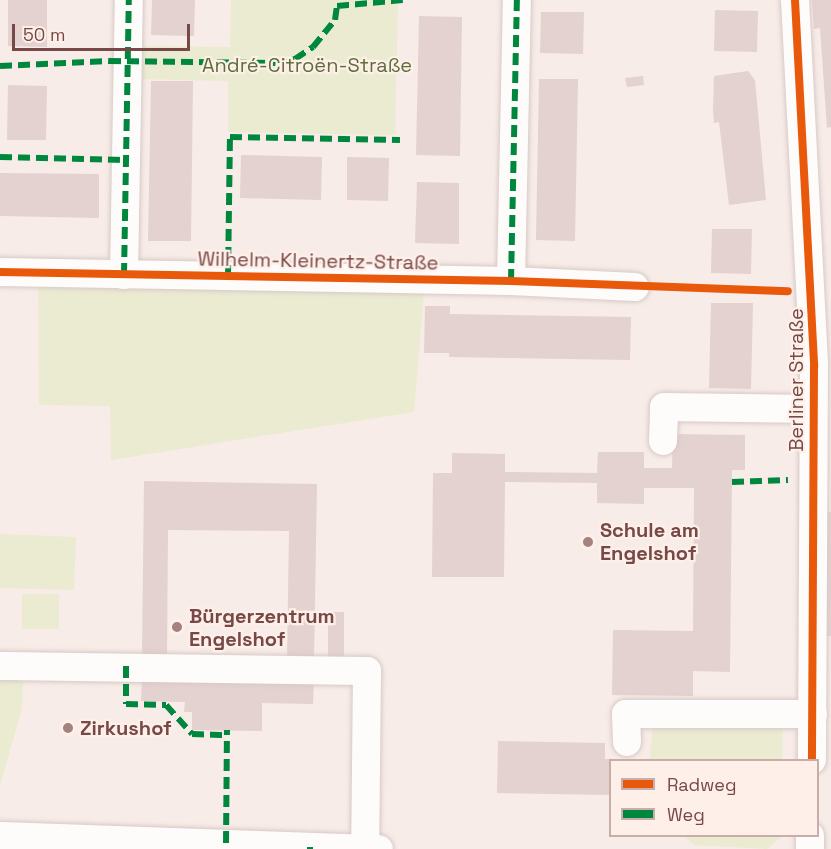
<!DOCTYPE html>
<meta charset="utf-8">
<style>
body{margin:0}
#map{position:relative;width:831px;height:849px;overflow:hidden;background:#f7ece7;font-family:"Space Grotesk",sans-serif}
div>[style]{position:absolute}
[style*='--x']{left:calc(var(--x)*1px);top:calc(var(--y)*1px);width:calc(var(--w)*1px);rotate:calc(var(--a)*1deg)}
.green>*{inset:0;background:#eaebd1}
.building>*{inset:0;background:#e3d2cf}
.roads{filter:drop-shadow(0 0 2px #d8c9c6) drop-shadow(0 0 2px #d8c9c6)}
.minor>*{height:28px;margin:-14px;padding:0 14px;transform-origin:14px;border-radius:14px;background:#fefcfb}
.quiet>*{height:6px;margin-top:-3px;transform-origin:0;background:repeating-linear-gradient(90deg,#00873e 0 12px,transparent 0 18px)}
.cycleway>*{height:8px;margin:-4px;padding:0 4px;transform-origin:4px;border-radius:4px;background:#e8590c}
.dots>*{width:16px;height:16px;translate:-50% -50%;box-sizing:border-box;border:3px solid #ffefe9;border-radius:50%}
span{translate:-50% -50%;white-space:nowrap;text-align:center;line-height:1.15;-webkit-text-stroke:4.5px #ffefe9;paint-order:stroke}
.park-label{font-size:20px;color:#5b7139}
.street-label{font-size:20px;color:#764947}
.poi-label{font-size:20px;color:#764947;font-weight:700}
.left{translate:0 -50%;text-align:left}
.legend{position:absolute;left:609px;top:759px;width:210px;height:78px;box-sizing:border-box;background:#ffefe9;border:2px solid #c8ada8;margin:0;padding:8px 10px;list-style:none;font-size:18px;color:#764947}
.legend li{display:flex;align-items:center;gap:12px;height:30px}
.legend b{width:30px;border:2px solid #c8ada8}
.scale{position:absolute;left:12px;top:24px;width:178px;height:27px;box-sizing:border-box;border:3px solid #764947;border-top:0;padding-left:8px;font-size:18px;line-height:21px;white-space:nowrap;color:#764947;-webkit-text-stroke:4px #ffefe9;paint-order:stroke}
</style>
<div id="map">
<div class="green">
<div style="clip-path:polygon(231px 0,398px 0,395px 135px,228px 132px,228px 81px,140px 79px,141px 46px,230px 47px)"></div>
<div style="clip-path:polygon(38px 286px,424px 292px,414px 412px,111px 460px,110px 406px,39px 405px)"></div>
<div style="clip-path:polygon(0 534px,76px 537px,74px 590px,0 588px)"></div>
<div style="clip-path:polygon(22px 594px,59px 594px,59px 629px,22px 629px)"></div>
<div style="clip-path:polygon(0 678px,23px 679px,22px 708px,0 786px)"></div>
<div style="clip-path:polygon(653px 718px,783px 726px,782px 760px,650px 760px)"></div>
<div style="clip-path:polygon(684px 836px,782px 836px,767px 849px,694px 845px)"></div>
</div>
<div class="building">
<div style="clip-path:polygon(8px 0,47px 0,47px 47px,8px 46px)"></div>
<div style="clip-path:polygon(152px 0,195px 0,194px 36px,151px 35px)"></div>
<div style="clip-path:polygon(812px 0,831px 0,831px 127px,827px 128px,820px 28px,814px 29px)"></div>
<div style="clip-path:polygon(715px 10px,758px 11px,757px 52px,714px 51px)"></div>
<div style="clip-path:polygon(541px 12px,584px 12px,583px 54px,540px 53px)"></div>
<div style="clip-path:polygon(419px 16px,462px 17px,460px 156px,416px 155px)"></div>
<div style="clip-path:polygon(748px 71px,755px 80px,766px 200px,729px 205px,719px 122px,714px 123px,713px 109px,714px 76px)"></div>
<div style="clip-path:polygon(643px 76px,644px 85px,627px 87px,625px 78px)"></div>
<div style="clip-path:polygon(539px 79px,578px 79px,575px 241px,536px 240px)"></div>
<div style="clip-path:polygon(151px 81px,193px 81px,191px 241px,148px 241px)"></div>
<div style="clip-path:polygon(8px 85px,47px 86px,46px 140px,7px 140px)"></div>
<div style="clip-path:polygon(241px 155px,322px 157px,321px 200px,240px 198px)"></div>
<div style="clip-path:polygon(347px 157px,389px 158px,388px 201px,347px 200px)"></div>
<div style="clip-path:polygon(0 173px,99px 174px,99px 218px,0 216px)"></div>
<div style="clip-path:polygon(417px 182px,459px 183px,459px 244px,415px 243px)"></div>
<div style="clip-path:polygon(712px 229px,752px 229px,751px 274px,711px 273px)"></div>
<div style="clip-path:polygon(711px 303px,753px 303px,751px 389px,709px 388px)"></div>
<div style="clip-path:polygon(425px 306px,450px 306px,450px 314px,631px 317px,630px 360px,449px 357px,449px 353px,424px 353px)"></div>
<div style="clip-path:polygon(673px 434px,745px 435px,745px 470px,732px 470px,730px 672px,693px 671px,693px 696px,612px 695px,613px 630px,693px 631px,694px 488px,644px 488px,644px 504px,597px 503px,597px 483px,505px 482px,504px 577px,432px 577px,433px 473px,452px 473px,452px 453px,505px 454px,505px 472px,597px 473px,598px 452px,644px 452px,644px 468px,672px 468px)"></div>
<div style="clip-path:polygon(144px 481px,317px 484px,314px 658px,287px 658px,289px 531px,168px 530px,167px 656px,142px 655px)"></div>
<div style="clip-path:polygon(826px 512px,831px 512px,831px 636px,825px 636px)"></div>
<div style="clip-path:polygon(328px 612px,344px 612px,344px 659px,328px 659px)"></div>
<div style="clip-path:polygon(142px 679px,314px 681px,313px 704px,262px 703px,262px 731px,192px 730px,192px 712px,184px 712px,185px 702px,141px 701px)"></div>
<div style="clip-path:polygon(498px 741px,605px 743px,605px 759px,610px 759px,610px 795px,497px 793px)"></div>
</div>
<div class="roads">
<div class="minor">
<div style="--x:795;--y:0;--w:367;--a:87"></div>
<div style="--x:814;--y:367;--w:393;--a:90.3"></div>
<div style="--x:0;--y:272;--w:511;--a:1.01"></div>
<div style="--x:511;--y:281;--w:124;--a:2.8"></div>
<div style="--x:124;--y:275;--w:275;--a:-89"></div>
<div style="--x:511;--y:281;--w:281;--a:-88.8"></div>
<div style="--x:663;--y:441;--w:34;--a:-88"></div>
<div style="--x:664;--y:407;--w:149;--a:0.8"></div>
<div style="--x:0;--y:666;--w:367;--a:0.8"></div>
<div style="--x:367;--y:671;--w:178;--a:90.6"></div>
<div style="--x:627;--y:742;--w:28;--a:-92"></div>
<div style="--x:626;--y:714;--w:187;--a:0"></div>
<div style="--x:0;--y:836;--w:379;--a:2"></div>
<div style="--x:810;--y:849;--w:13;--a:-90"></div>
</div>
</div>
<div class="quiet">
<div style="--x:0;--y:66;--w:109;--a:-2.6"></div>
<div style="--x:109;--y:61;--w:166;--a:0.7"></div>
<div style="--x:275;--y:63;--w:20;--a:-11"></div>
<div style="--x:295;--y:59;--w:22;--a:-34"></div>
<div style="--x:313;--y:47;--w:35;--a:-51"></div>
<div style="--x:335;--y:20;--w:14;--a:-82"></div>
<div style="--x:337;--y:6;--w:66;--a:-5.2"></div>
<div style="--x:0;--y:157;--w:126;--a:1.4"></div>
<div style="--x:124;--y:275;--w:275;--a:-89"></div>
<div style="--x:228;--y:277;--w:140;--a:-89.2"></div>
<div style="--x:230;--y:137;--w:170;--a:1"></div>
<div style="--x:511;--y:281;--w:281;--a:-88.8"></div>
<div style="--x:732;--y:482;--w:56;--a:-2"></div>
<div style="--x:126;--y:666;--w:38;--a:90"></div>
<div style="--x:126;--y:704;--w:40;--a:1.4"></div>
<div style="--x:166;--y:705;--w:39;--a:48"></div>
<div style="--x:192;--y:734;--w:35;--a:2"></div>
<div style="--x:226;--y:843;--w:113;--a:-89.5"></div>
<div style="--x:310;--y:849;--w:2;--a:-90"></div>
</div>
<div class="cycleway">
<div style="--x:795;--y:0;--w:367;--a:87"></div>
<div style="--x:814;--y:367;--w:393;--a:90.3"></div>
<div style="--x:0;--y:272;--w:511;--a:1.01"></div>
<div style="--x:511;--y:281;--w:277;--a:2.1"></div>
</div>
<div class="dots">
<div style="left:588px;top:542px;background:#a3827f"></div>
<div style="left:177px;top:627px;background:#a3827f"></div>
<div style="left:68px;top:728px;background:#a3827f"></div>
</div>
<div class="park-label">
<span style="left:307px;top:65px">André-Citroën-Straße</span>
</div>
<div class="street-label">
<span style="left:318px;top:261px;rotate:1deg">Wilhelm-Kleinertz-Straße</span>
<span style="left:796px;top:380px;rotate:-90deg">Berliner Straße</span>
</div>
<div class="poi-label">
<span class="left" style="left:600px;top:542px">Schule am<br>Engelshof</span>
<span class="left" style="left:189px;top:628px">Bürgerzentrum<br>Engelshof</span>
<span class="left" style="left:80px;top:728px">Zirkushof</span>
</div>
<ul class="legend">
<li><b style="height:8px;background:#e8590c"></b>Radweg</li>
<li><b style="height:8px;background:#00873e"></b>Weg</li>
</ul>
<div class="scale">50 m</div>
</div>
